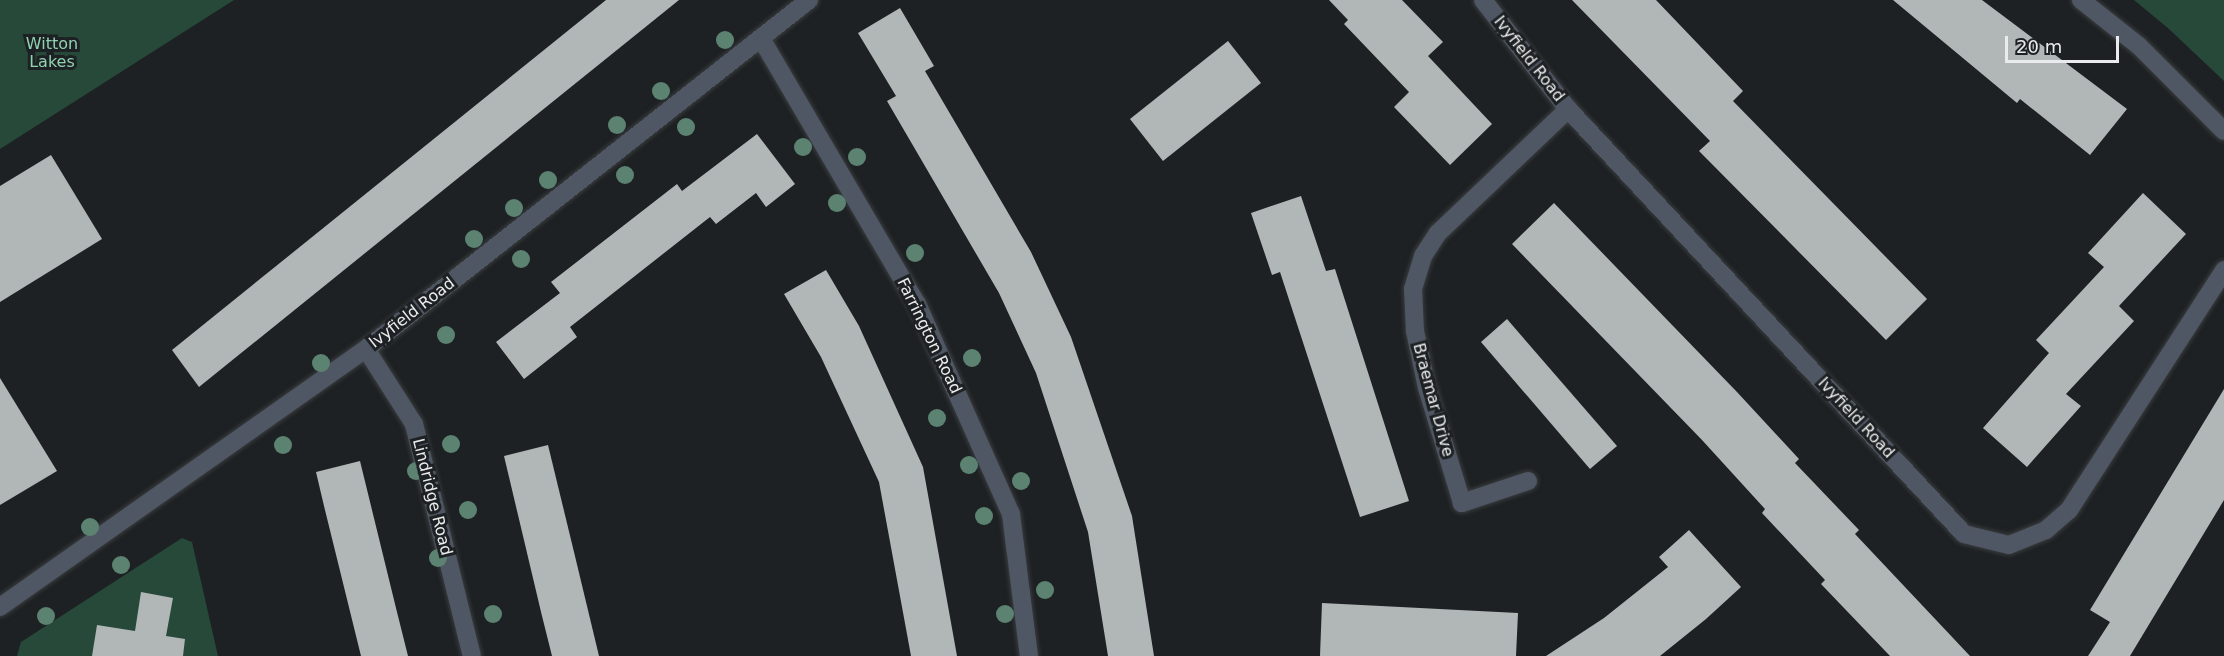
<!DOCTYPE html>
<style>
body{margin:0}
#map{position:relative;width:2224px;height:656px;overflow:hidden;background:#1e2123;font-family:"DejaVu Sans",sans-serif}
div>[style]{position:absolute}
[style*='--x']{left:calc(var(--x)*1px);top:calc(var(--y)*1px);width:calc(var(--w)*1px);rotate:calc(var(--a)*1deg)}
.green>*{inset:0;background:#264939}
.building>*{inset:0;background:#b1b6b6}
.roads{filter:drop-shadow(0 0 2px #3a3d3f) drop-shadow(0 0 2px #3a3d3f)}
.street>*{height:18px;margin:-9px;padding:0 9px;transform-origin:9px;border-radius:9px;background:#505764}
.trees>*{width:18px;height:18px;margin:-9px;border-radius:50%;background:#5c8372}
span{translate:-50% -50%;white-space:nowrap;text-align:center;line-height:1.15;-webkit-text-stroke:6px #1e2123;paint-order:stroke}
.park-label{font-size:16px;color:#8fd3b3}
.street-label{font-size:16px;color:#e9ebec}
.scale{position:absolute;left:2005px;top:36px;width:114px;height:27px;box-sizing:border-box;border:3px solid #e9ebec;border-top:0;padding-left:8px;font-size:18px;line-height:21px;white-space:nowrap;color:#e9ebec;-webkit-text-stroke:4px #1e2123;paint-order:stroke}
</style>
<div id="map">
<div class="green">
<div style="clip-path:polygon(0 0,234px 0,0 149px)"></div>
<div style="clip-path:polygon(2134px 0,2224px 0,2224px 81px,2169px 29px)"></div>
<div style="clip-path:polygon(182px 538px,192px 542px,218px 656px,17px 656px,21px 642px)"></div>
</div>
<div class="building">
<div style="clip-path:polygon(606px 0,679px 0,199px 387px,172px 350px)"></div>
<div style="clip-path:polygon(1329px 0,1402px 0,1443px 42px,1428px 56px,1492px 124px,1450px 165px,1394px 107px,1409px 92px,1344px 24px,1348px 20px)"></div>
<div style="clip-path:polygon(1572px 0,1656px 0,1743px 91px,1733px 101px,1927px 299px,1886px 340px,1699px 151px,1710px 141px)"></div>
<div style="clip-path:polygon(1893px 0,1982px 0,2127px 109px,2090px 155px,2020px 99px,2017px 103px)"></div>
<div style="clip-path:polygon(900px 8px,934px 66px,925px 71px,1031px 252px,1071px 337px,1132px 516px,1154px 656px,1108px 656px,1088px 532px,1036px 373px,999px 293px,887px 101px,896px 96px,858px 33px)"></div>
<div style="clip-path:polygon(1228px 41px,1261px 83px,1163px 161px,1130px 119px)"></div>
<div style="clip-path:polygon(757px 134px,795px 184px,766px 207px,756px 193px,716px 224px,710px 217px,570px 327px,577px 337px,524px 379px,496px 342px,560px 293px,551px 282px,677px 184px,682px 191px)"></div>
<div style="clip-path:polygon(51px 155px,102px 239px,0 302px,0 186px)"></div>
<div style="clip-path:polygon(2143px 193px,2186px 234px,2119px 306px,2134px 321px,2066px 394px,2081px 406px,2027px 467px,1983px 428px,2049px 353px,2036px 340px,2104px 267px,2088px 253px)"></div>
<div style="clip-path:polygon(1301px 196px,1326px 271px,1335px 269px,1409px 501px,1360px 517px,1280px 272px,1272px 275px,1251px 213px)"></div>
<div style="clip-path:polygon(1554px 203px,1737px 392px,1799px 459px,1795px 463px,1859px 530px,1855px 534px,1970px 656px,1890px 656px,1821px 584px,1825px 580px,1762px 513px,1765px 509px,1702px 440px,1512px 244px)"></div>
<div style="clip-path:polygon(826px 270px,859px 326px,923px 467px,957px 656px,911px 656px,879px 482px,821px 357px,784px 294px)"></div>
<div style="clip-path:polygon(1507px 319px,1617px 446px,1590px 469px,1481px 342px)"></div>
<div style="clip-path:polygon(0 378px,57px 471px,0 505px)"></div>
<div style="clip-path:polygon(2224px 389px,2224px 500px,2130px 656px,2088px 656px,2110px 622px,2090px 610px)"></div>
<div style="clip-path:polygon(548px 445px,574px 552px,599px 656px,552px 656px,542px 616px,504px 456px)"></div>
<div style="clip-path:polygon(360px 461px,396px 608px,408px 656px,361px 656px,324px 506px,316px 472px)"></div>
<div style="clip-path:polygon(1689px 530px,1741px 587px,1706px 619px,1660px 656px,1546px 656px,1604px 618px,1668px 567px,1659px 557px)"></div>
<div style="clip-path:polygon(141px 592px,173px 598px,166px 636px,185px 639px,183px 656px,92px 656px,97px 625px,135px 631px)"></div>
<div style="clip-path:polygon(1322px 603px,1518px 613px,1516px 656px,1320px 656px)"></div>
</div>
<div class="roads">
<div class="street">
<div style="--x:1483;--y:0;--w:138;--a:52.1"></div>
<div style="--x:1568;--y:109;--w:581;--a:47.02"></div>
<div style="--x:1964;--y:534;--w:46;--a:13.7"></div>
<div style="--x:2009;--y:545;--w:40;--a:-22"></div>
<div style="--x:2046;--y:530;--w:30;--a:-41"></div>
<div style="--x:2069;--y:510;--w:286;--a:-57.1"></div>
<div style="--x:2081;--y:0;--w:74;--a:38.4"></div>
<div style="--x:2139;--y:46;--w:120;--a:45"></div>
<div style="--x:762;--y:40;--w:306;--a:59.6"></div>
<div style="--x:917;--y:304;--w:230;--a:65.9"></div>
<div style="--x:1011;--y:514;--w:143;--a:82.8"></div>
<div style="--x:366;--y:349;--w:89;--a:57.4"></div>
<div style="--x:414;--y:424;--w:239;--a:76"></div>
<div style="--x:1528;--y:481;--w:70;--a:161.6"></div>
<div style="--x:1462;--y:503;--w:120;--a:-106.9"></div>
<div style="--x:1427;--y:388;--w:58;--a:-101.9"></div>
<div style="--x:1415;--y:331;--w:42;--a:-92.7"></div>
<div style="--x:1413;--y:289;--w:34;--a:-73"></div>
<div style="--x:1423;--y:256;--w:27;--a:-57"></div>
<div style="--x:1438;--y:233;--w:180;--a:-43.6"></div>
<div style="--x:0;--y:607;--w:448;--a:-35.2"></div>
<div style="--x:366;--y:349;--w:564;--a:-38.23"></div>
</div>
</div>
<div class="trees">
<div style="left:725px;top:40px"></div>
<div style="left:661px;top:91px"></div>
<div style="left:617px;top:125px"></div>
<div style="left:686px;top:127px"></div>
<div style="left:803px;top:147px"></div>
<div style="left:857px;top:157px"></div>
<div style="left:625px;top:175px"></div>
<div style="left:548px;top:180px"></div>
<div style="left:837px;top:203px"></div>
<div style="left:514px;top:208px"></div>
<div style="left:474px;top:239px"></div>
<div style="left:915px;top:253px"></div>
<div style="left:521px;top:259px"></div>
<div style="left:446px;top:335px"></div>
<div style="left:972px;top:358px"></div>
<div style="left:321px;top:363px"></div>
<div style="left:937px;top:418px"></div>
<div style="left:451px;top:444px"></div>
<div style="left:283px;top:445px"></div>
<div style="left:969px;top:465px"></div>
<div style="left:416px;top:471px"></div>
<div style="left:1021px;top:481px"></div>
<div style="left:468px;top:510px"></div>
<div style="left:984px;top:516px"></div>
<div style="left:90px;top:527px"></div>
<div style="left:438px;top:558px"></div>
<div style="left:121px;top:565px"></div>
<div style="left:1045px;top:590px"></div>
<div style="left:493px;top:614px"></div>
<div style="left:1005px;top:614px"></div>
<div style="left:46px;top:616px"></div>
</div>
<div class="park-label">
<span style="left:52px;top:53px">Witton<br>Lakes</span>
</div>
<div class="street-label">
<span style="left:1529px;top:59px;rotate:52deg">Ivyfield Road</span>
<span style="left:412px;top:313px;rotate:-38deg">Ivyfield Road</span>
<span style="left:929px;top:336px;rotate:64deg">Farrington Road</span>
<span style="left:1433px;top:400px;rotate:75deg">Braemar Drive</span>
<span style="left:1856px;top:418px;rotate:47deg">Ivyfield Road</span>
<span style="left:432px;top:497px;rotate:76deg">Lindridge Road</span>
</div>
<div class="scale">20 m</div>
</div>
